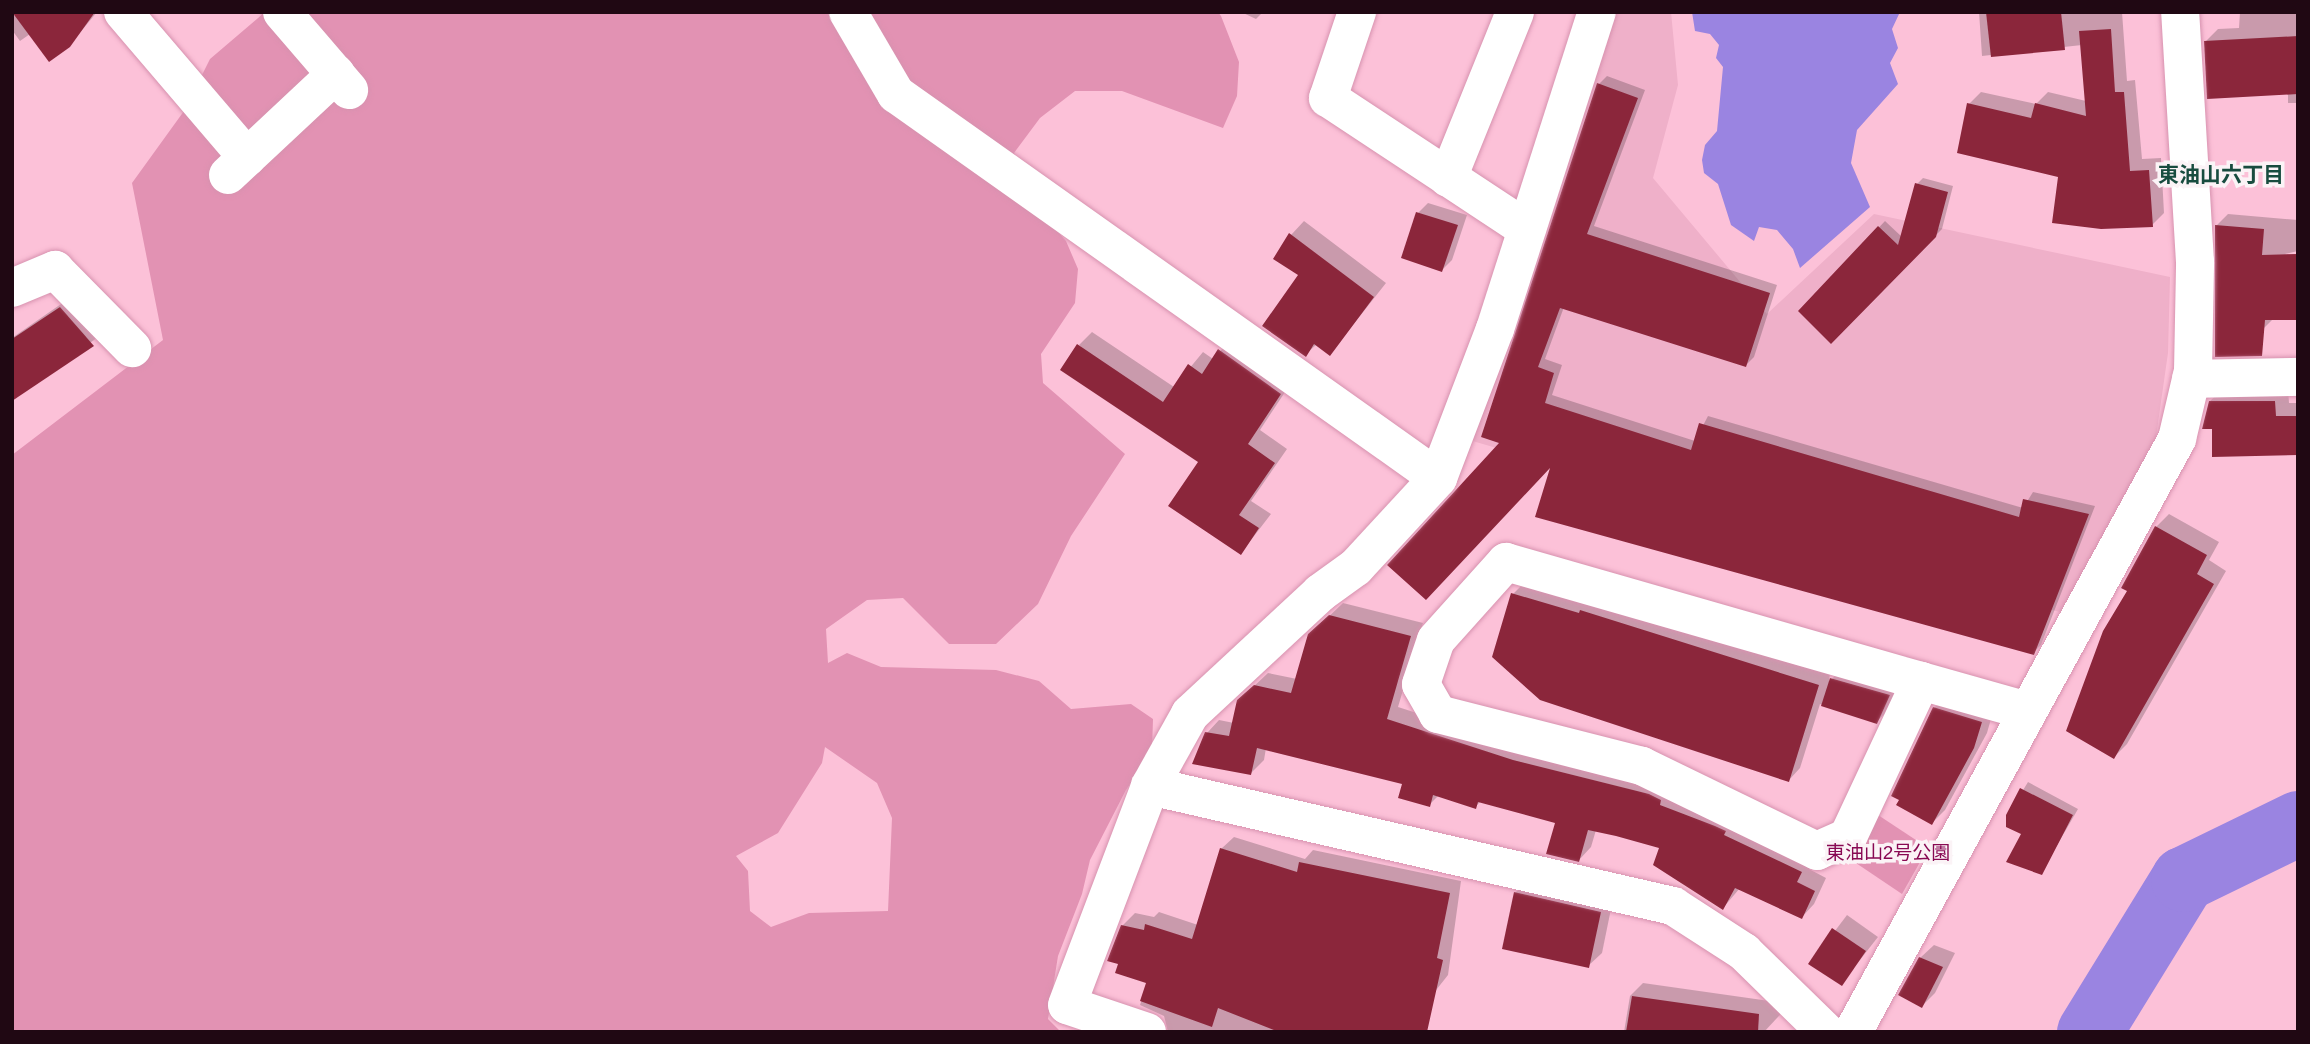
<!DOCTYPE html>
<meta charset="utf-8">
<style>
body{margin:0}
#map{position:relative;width:2310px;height:1044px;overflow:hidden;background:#fcc1d8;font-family:Arial,"Noto Sans JP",sans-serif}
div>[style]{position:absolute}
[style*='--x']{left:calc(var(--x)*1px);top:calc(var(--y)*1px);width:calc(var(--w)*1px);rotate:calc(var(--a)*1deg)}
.built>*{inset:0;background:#efb0c9}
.green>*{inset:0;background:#e292b3}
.water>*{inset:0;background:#9a84e1}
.shadow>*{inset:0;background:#0003}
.river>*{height:65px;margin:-32.5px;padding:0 32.5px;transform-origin:32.5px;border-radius:32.5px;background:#9a84e1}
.building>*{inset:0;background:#8b263b}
.roads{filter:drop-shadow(0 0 2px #d792af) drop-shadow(0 0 2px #d792af)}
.street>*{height:38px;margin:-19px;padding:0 19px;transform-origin:19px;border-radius:19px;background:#fff}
span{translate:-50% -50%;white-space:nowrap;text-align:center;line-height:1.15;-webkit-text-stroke:7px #fbf3f6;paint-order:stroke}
.park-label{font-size:19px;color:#880953}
.neighbourhood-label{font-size:21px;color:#184c3f;font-weight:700}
.frame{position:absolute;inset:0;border:14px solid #200813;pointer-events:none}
</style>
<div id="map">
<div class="built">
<div style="clip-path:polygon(1615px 12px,1671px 12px,1678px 85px,1653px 178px,1767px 314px,1874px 214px,2170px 277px,2168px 353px,2156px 437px,2063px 613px,1469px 440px)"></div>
</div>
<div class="green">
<div style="clip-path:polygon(evenodd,265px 12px,1218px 12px,1221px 16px,1239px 62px,1237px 96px,1223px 128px,1122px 91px,1075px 91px,1040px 118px,1014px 153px,1034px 204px,1066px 241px,1078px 269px,1075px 303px,1041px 354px,1043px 383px,1125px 454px,1071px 536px,1038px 604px,996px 644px,949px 644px,903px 598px,867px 600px,826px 629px,828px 663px,847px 653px,881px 667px,996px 670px,1039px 681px,1071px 709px,1131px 704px,1153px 719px,1152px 751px,1126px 790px,1090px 860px,1082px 894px,1058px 956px,1048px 1019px,1061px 1032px,12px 1032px,12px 455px,163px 340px,132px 183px,184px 111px,210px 59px,265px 12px,825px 747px,877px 783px,892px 818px,888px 911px,809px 913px,771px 927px,750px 911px,748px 871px,736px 856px,778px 833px,822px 763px,825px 747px)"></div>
<div style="clip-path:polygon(1872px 811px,1928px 848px,1902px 894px,1847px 857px)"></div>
</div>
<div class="water">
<div style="clip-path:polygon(1692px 12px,1900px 12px,1892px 29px,1898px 48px,1890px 63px,1898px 84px,1857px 130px,1851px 163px,1870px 207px,1800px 268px,1793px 249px,1777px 230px,1759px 227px,1754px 241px,1731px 225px,1718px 184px,1704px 173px,1702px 160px,1705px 145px,1717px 131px,1723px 67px,1716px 58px,1719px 45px,1710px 34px,1695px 31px)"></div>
</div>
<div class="shadow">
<div style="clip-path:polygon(12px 12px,97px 12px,69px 46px,30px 34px,20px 41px,12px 30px)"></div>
<div style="clip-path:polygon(1241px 12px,1263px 12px,1256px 19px)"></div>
<div style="clip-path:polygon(1979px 12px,2122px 12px,2127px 81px,2135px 80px,2142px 159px,2161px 158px,2164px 213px,2152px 225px,2060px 175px,1969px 104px,1981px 92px,2036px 104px,2048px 92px,2086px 101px,2082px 45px,1982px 56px)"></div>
<div style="clip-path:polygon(2240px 12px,2298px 13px,2298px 103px,2288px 103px,2288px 93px,2205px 42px,2218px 29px,2239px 28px)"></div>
<div style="clip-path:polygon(1607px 76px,1645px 90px,1594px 226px,1777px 285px,1754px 357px,1746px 365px,1564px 307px,1545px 359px,1562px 365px,1552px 395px,1695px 441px,1708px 416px,2023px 508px,2033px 492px,2095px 506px,2041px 645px,2033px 653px,1502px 442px,1599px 84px)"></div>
<div style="clip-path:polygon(1923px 178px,1953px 186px,1942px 229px,1831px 341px,1800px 311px,1885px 221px,1902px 237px,1917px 184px)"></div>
<div style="clip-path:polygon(1428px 203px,1467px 215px,1452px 260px,1442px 270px,1418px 213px)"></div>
<div style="clip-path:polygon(2228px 214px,2298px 220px,2298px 251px,2285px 254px,2298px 257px,2274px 318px,2263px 329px,2216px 226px)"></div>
<div style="clip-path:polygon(1304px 221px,1386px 283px,1330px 354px,1317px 344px,1305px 355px,1300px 275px,1291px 235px)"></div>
<div style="clip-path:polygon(74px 295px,105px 332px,14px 398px,12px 338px)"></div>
<div style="clip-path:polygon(1092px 332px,1174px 387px,1203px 352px,1213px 359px,1233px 337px,1293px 380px,1260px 430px,1287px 449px,1251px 501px,1271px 514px,1241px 553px,1200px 462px,1079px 345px)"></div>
<div style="clip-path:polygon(2224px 388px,2288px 388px,2289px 403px,2298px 403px,2298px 453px,2210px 401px)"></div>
<div style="clip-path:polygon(2169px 514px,2219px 542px,2209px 560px,2226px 571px,2127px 744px,2114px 757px,2156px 527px)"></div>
<div style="clip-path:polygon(1524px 583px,1830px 673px,1828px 691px,1832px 679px,1845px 665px,1902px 682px,1890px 709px,1876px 722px,1820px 704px,1800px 768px,1789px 780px,1513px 594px)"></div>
<div style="clip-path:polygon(1343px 603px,1423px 623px,1398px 707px,1526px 748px,1662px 782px,1814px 859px,1809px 869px,1826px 878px,1814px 904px,1802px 917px,1740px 888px,1723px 908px,1662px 847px,1596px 830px,1591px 847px,1579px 860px,1557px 822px,1481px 801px,1475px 807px,1439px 795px,1429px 805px,1404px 782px,1266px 748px,1264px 760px,1251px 773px,1207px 733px,1219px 720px,1234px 723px,1252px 688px,1268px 673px,1297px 679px,1323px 622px)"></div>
<div style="clip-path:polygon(1948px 695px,1994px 708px,1987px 733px,1945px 810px,1932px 823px,1901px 799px,1934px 708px)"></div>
<div style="clip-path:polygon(2028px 782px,2078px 809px,2041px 873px,2023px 834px,2008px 815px)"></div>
<div style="clip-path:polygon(1234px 837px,1305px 859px,1313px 850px,1461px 881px,1448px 975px,1403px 1032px,1168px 1032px,1164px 1016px,1140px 1005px,1148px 982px,1120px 962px,1122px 926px,1135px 913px,1154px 917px,1159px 912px,1198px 925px,1221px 849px)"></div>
<div style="clip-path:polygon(1529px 879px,1613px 899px,1602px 953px,1588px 966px,1515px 893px)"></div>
<div style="clip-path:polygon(1847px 915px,1878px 937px,1841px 984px,1810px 964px)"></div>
<div style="clip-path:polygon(1934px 945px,1955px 953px,1935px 993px,1922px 1006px,1920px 958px)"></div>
<div style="clip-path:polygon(1643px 983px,1790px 1004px,1764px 1032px,1624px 1032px,1630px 996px)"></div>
</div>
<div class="river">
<div style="--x:2089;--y:1032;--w:180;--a:-58.4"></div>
<div style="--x:2183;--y:879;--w:128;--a:-26"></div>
</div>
<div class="building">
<div style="clip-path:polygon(12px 12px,95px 12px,70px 47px,49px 62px)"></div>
<div style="clip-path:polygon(1986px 12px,2061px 12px,2065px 50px,1991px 57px)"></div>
<div style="clip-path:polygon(2111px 29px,2115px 92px,2124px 92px,2130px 171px,2149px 170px,2153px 227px,2101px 229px,2052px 223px,2058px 177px,1957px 153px,1967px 103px,2031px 118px,2035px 103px,2086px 116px,2079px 31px)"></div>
<div style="clip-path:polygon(2298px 36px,2298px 94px,2207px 99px,2204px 41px)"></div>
<div style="clip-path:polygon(1597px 83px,1638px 98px,1587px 234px,1770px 293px,1746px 367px,1560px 308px,1538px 367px,1554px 373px,1545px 403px,1691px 450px,1699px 423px,2019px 517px,2023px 499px,2089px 514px,2034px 655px,1535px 517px,1550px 468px,1426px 600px,1387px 565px,1499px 443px,1481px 437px)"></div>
<div style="clip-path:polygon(1915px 183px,1948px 192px,1936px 237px,1831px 344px,1798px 311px,1878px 226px,1898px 245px)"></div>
<div style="clip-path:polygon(1416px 212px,1458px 225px,1442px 272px,1401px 258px)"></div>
<div style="clip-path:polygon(2215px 225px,2264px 229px,2262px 255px,2298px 254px,2298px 320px,2265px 320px,2262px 356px,2215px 357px)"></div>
<div style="clip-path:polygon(1289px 233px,1374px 297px,1330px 356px,1314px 344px,1306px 357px,1262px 326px,1298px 275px,1273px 259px)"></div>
<div style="clip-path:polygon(60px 307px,94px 346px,12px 401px,12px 339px)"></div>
<div style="clip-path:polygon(1077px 344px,1163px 402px,1188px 364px,1202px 374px,1218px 349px,1281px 394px,1248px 444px,1275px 463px,1239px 515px,1259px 528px,1241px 555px,1168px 506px,1198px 462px,1060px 370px)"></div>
<div style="clip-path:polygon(2209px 401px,2275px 401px,2276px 416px,2298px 416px,2298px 455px,2212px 457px,2212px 429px,2202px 429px)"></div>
<div style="clip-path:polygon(2155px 526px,2207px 555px,2197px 574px,2214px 584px,2114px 759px,2066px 731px,2103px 631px,2127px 591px,2121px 588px)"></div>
<div style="clip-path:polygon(1511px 593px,1579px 613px,1580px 610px,1819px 685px,1789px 782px,1540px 700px,1492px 657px)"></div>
<div style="clip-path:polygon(1329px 615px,1411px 636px,1387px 719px,1513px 760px,1649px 794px,1661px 800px,1660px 805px,1715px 826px,1726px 831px,1724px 835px,1802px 872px,1797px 882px,1815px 891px,1802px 919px,1735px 888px,1723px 910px,1653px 865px,1659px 848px,1616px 836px,1588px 830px,1579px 862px,1546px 854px,1555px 823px,1478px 802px,1476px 809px,1433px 795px,1430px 807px,1398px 798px,1402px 784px,1257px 748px,1251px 775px,1192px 764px,1205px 732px,1229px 736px,1237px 700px,1254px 685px,1291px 693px,1308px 634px)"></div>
<div style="clip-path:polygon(1830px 678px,1890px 695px,1877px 724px,1821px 706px)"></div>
<div style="clip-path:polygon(1933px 707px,1982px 722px,1974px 748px,1932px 825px,1896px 805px,1899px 800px,1891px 796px)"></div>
<div style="clip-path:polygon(2020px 788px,2073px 815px,2042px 875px,2006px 862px,2021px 834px,2006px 827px,2006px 815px)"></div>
<div style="clip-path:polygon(1220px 848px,1297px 872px,1299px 862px,1450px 893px,1437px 958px,1443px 960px,1427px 1032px,1279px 1032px,1218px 1008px,1212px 1027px,1140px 1001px,1146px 983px,1115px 973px,1118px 964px,1107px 961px,1121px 925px,1144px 930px,1145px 924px,1192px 939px)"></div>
<div style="clip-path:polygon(1514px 892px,1601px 912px,1589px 968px,1502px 949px)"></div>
<div style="clip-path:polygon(1832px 928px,1866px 951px,1842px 986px,1808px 964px)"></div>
<div style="clip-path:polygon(1919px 957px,1943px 967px,1922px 1008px,1898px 995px)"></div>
<div style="clip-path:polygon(1632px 996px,1759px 1014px,1758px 1032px,1626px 1032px)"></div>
</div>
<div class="roads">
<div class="street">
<div style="--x:123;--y:12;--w:191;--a:49.5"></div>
<div style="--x:282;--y:12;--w:103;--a:49.3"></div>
<div style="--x:848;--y:12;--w:95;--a:59.7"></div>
<div style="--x:896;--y:94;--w:664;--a:35.32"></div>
<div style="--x:1438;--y:478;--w:160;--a:-69.1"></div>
<div style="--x:1495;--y:329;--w:333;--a:-72.2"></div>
<div style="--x:1357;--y:12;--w:91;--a:108.6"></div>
<div style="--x:1328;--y:98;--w:238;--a:33.4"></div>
<div style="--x:228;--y:175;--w:148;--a:-43.1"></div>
<div style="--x:1448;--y:178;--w:179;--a:-68"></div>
<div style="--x:12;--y:288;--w:47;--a:-22.7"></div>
<div style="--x:55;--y:270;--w:110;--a:45.4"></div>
<div style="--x:2191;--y:379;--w:107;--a:-1.1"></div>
<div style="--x:1921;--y:681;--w:172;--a:115.1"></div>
<div style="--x:1848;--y:837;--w:34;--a:156"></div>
<div style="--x:1817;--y:851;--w:195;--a:-154.1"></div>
<div style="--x:1642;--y:766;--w:211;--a:-165.7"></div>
<div style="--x:1438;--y:714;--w:34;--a:-120"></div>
<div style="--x:1421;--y:684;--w:46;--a:-71.2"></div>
<div style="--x:1436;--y:640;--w:105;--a:-48.1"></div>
<div style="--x:1506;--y:562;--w:432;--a:16"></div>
<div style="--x:1921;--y:681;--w:111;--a:15.7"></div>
<div style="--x:1150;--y:786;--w:82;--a:-60.9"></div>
<div style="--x:1190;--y:714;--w:178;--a:-42.9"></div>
<div style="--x:1320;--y:593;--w:44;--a:-35.8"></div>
<div style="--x:1356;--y:567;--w:121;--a:-47.3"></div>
<div style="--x:1147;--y:1032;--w:84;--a:-161.4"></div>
<div style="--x:1067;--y:1005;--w:234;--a:-69.2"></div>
<div style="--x:1150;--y:786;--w:537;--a:12.92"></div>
<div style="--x:1673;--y:906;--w:85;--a:32.9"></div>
<div style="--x:1744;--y:952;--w:115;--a:44.3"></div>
<div style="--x:1853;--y:1032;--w:676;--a:-61.35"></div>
<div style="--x:2177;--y:439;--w:70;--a:-76.8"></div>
<div style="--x:2193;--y:371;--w:109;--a:-88.9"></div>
<div style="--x:2195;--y:262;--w:250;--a:-93.4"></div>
</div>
</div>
<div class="park-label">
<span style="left:1888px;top:853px">東油山2号公園</span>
</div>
<div class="neighbourhood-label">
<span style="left:2221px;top:175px">東油山六丁目</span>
</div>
<div class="frame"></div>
</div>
